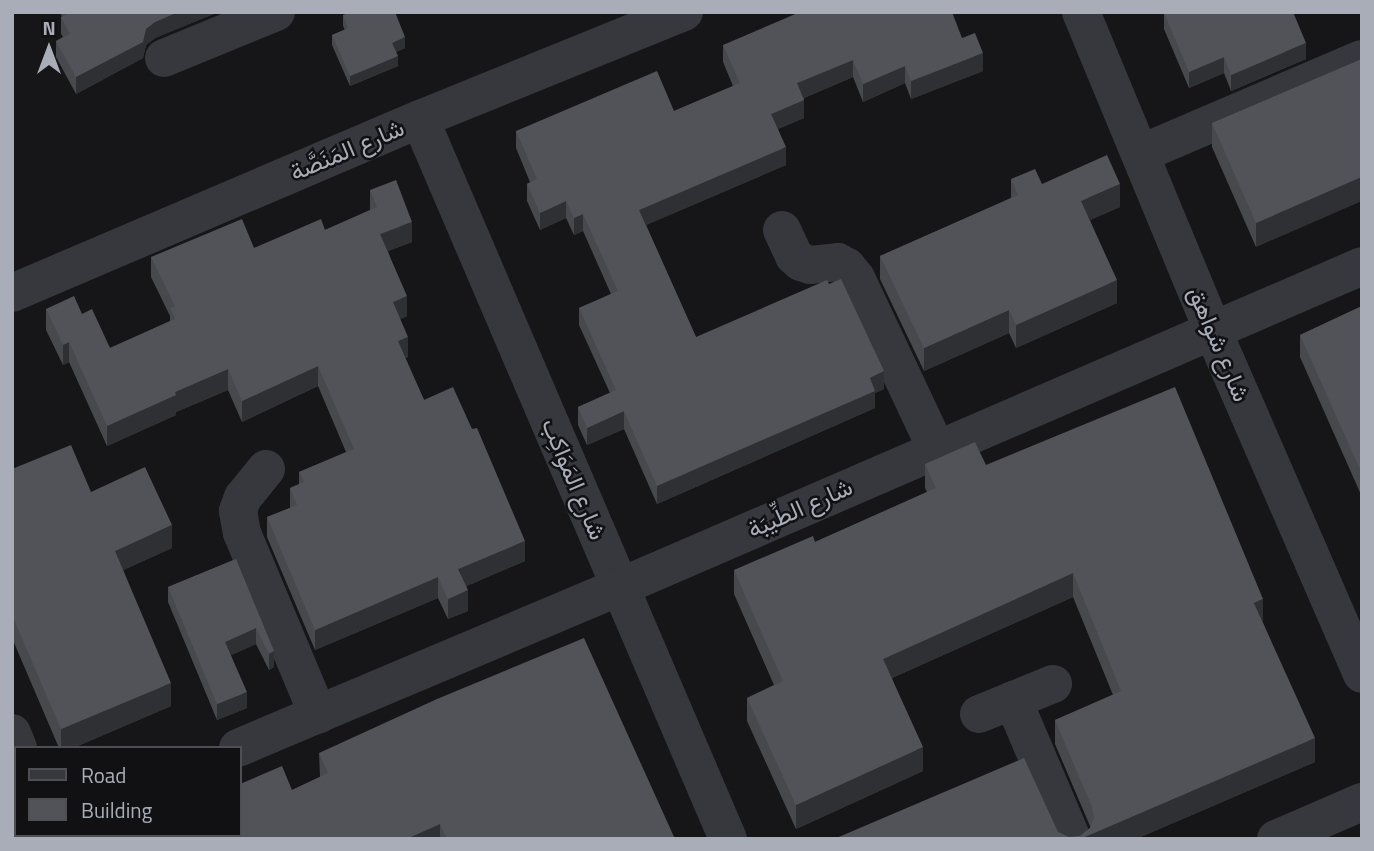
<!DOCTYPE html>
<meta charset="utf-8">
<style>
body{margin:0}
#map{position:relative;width:1374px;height:851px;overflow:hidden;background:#161618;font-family:"Titillium Web",Vazirmatn,sans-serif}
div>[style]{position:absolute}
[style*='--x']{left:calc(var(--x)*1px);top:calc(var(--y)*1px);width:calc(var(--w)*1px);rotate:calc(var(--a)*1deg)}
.minor>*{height:38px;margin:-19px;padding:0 19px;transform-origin:19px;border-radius:19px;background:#37383d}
.wall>*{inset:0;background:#47494d}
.shaded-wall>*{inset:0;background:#2f3033}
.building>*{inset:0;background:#525359}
span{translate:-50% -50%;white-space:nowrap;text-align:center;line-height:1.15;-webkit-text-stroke:5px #111113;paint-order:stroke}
.street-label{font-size:24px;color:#a8adb8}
.frame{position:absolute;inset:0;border:14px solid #a8adb8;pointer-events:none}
.legend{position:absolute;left:14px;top:746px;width:228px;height:91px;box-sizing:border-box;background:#111113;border:2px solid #4d4f55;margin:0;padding:9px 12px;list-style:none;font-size:21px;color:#a8adb8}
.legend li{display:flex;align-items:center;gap:14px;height:35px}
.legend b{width:35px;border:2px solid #4d4f55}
.north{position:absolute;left:14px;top:14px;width:70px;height:70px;-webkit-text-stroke:5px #111113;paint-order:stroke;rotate:0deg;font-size:19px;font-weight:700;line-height:28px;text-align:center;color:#a8adb8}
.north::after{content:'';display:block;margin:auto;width:24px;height:32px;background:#a8adb8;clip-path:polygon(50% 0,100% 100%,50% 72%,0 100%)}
</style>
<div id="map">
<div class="minor">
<div style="--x:1081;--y:12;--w:343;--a:67.5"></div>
<div style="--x:1212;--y:329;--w:376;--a:66.5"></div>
<div style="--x:164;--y:58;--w:121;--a:-22.3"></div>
<div style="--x:420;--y:119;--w:783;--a:66.84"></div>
<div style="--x:1140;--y:154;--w:241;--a:-23.2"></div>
<div style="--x:782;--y:230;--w:29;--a:65"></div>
<div style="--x:794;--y:256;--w:9;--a:41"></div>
<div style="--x:801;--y:262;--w:9;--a:18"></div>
<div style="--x:810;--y:265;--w:28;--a:-6"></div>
<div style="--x:838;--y:262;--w:10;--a:29"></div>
<div style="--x:847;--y:267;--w:14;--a:51"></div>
<div style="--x:856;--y:278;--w:188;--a:64.8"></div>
<div style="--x:12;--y:293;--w:444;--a:-23.1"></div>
<div style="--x:420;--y:119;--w:285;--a:-22.1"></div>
<div style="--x:266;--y:469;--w:36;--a:129"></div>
<div style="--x:243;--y:497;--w:15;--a:110"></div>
<div style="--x:238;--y:511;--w:22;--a:80"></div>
<div style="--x:242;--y:533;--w:197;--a:67.3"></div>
<div style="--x:1013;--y:700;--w:151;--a:67"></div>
<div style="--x:979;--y:714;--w:80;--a:-22.1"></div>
<div style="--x:12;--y:733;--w:16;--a:68"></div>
<div style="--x:238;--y:748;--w:415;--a:-22.9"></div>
<div style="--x:620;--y:587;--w:808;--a:-23.39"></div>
<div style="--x:53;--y:835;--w:4;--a:63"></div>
<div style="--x:1276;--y:839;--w:94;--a:-23.3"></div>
</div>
<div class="wall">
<div style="clip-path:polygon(60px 12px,216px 12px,216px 13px,155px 38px,146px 45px,143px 58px,76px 94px,56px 57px,56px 41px,63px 37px,61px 34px,61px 17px,62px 17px)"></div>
<div style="clip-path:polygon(395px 13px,405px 48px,396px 52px,398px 66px,350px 86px,332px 45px,332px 35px,345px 30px,343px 26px,343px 15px)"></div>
<div style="clip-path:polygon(1164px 13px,1306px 59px,1231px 91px,1224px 73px,1189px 88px,1164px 29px)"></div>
<div style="clip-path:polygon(962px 38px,983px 71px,911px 99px,905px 83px,863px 102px,853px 77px,804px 98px,804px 118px,778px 129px,786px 165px,646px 225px,696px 337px,884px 389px,875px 393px,875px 408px,657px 504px,624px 429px,587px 445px,578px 425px,578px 407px,610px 393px,579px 325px,579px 308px,611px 294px,583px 231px,574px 235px,566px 218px,540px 230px,527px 201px,527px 184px,530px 182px,516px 148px,516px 131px,674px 111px,733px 86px,723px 62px,723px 45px)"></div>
<div style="clip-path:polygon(1362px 59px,1256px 247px,1212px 147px,1212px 123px)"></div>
<div style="clip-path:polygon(1011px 179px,1042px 184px,1120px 207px,1090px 220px,1117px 303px,1016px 348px,1009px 333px,924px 371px,880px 279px,880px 256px,1011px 198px)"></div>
<div style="clip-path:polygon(370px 190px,412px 242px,388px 251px,407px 316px,400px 319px,408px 357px,405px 358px,424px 400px,525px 561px,466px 586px,468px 611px,448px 619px,438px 598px,315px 650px,267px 537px,267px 517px,290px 508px,290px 488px,299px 484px,299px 472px,346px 452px,318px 386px,242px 422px,228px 390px,176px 412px,176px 415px,107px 446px,69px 362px,63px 365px,46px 330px,46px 309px,82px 314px,110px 348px,170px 321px,170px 316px,151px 277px,151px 257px,254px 248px,325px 230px,370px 210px)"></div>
<div style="clip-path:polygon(1362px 306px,1362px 497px,1300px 357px,1300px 335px)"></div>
<div style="clip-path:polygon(925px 464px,986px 465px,1263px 623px,1315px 762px,1136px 839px,834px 839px,1058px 832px,1069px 837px,1080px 836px,1090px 828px,1090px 826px,1055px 744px,1055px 720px,1113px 695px,1073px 597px,892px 678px,923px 771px,796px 829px,747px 721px,747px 698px,774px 685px,734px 594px,734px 570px,815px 542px,927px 492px,925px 488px)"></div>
<div style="clip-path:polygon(12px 469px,91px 492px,172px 548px,123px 570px,171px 706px,73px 748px,59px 748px,12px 638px)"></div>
<div style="clip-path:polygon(236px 559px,274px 667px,269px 670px,256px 644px,231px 655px,247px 708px,217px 720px,168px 602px,168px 587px)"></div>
<div style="clip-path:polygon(319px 753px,675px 839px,201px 839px,205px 837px,204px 835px,240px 835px,292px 790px,320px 777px)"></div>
</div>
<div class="shaded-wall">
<div style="clip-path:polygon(178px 12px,216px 13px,155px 38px,146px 45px,143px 58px,76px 94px,76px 77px,155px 22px)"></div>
<div style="clip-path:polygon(405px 37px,405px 48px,392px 53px,392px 43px)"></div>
<div style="clip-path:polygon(1306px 43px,1306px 59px,1231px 91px,1231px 75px)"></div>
<div style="clip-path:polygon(983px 53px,983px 71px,911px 99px,911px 81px)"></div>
<div style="clip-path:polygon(398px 56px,398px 66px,350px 86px,350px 76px)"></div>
<div style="clip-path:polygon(1224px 57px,1224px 73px,1189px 88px,1189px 72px)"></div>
<div style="clip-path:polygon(853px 60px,853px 77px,797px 101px,797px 83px)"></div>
<div style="clip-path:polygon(905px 66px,905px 83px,863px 102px,863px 84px)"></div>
<div style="clip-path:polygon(804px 100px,804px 118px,771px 132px,771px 114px)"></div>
<div style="clip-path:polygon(786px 147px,786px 165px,639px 228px,639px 210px)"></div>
<div style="clip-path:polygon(1362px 177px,1362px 201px,1256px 247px,1256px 223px)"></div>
<div style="clip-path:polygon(1120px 184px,1120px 207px,1081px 224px,1081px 201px)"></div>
<div style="clip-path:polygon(566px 201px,566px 218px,540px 230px,540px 213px)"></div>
<div style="clip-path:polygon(583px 214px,583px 231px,574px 235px,574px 218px)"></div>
<div style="clip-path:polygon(412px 222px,412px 242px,380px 254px,380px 234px)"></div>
<div style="clip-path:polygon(1117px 280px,1117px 303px,1016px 348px,1016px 325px)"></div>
<div style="clip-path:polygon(407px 296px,407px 316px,393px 323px,393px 302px)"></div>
<div style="clip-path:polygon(1009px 310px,1009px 333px,924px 371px,924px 348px)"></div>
<div style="clip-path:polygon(408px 337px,408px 357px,398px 362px,398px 341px)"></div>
<div style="clip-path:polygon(69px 342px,69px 362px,63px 365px,63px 345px)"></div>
<div style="clip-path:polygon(318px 366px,318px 386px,242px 422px,242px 401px)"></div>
<div style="clip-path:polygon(228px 369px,228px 390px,176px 412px,176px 415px,107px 446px,107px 426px,175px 392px)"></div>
<div style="clip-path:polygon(884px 371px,884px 389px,875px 393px,875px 408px,657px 504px,657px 486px)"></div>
<div style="clip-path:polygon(624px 411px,624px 429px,587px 445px,587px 428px)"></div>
<div style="clip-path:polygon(172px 525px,172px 548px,115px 574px,115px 551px)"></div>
<div style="clip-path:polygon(525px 541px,525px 561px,458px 590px,458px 569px)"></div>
<div style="clip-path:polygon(1073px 573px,1073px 597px,883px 682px,883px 659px)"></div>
<div style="clip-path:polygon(438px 577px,438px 598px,315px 650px,315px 630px)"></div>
<div style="clip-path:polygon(468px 590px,468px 611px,448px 619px,448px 599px)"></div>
<div style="clip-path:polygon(1263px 599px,1263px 623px,1254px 603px)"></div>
<div style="clip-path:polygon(256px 628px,256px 644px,225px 658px,225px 642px)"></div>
<div style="clip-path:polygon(274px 651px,274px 667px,269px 670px,269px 654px)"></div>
<div style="clip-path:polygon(171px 683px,171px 706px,73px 748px,61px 748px,61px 729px)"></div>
<div style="clip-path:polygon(247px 692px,247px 708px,217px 720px,217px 704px)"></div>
<div style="clip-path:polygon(1315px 738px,1315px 762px,1136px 839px,1080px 839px)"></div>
<div style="clip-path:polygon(923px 747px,923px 771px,796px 829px,796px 805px)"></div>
<div style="clip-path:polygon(440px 824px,440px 839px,406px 839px)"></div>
</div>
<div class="building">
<div style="clip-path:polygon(68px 12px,178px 12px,155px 22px,146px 29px,143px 42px,76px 77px,56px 41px,70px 34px,61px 17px,69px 13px)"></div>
<div style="clip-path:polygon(350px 12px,395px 12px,405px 37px,392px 43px,398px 56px,350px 76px,332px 35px,348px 28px,343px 15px)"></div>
<div style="clip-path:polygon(800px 12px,952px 12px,962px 38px,975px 33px,983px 53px,911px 81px,905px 66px,863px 84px,853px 60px,797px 83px,804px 100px,771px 114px,786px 147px,639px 210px,696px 337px,827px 280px,829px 284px,841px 279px,884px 371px,870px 378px,875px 391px,657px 486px,624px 411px,587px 428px,578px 407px,616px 390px,579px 308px,618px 291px,583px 214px,574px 218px,566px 201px,540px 213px,527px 184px,537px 179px,516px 131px,657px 71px,674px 111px,740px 83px,723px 45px)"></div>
<div style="clip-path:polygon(1165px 12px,1293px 12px,1306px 43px,1231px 75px,1224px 57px,1189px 72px,1164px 13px)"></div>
<div style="clip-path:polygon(1362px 59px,1362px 177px,1256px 223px,1212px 123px)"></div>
<div style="clip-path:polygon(1107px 155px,1120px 184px,1081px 201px,1117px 280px,1016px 325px,1009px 310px,924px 348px,880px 256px,1018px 195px,1011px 179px,1035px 169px,1042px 184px)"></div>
<div style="clip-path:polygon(396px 180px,412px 222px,380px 234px,407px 296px,393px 302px,408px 337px,398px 341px,424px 400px,453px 387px,472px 429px,477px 428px,525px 541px,458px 569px,468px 590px,448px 599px,438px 577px,315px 630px,267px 517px,297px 505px,290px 488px,304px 482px,299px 472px,354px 449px,318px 366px,242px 401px,228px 369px,175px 392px,176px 395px,107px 426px,69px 342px,63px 345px,46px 309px,74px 296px,82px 314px,92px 309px,110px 348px,175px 319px,170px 308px,175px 306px,151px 257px,242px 219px,254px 248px,321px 219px,325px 230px,377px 207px,370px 190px)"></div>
<div style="clip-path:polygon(1362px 306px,1362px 474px,1300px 335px)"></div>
<div style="clip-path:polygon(1175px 387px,1263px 599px,1254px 603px,1315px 738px,1080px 839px,834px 839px,1024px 758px,1058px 832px,1069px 837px,1080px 836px,1090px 828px,1094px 817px,1092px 807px,1055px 720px,1121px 691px,1073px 573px,883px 659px,923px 747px,796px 805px,747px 698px,783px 681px,734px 570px,813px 536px,815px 542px,936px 488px,925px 464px,975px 442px,986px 465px)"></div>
<div style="clip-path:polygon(71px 445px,91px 492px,145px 467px,172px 525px,115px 551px,171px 683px,61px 729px,12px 615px,12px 469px)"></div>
<div style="clip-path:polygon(236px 559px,274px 651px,269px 654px,256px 628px,225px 642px,247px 692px,217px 704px,168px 587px)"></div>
<div style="clip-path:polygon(584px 638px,675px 839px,447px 839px,440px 824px,406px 839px,201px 839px,209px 835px,240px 835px,240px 784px,282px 766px,292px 790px,328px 773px,319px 753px,437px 699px)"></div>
</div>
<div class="street-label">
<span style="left:347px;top:150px;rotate:-23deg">شارع المَنَصَّة</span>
<span style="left:1219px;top:344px;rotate:67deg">شارع شواهق</span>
<span style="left:574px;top:479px;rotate:67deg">شارع المَوَاكِب</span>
<span style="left:800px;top:508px;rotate:-24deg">شارع الطِّيبَة</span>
</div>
<div class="frame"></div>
<ul class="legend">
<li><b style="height:9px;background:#37383d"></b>Road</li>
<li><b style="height:19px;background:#525359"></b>Building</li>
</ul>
<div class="north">N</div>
</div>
